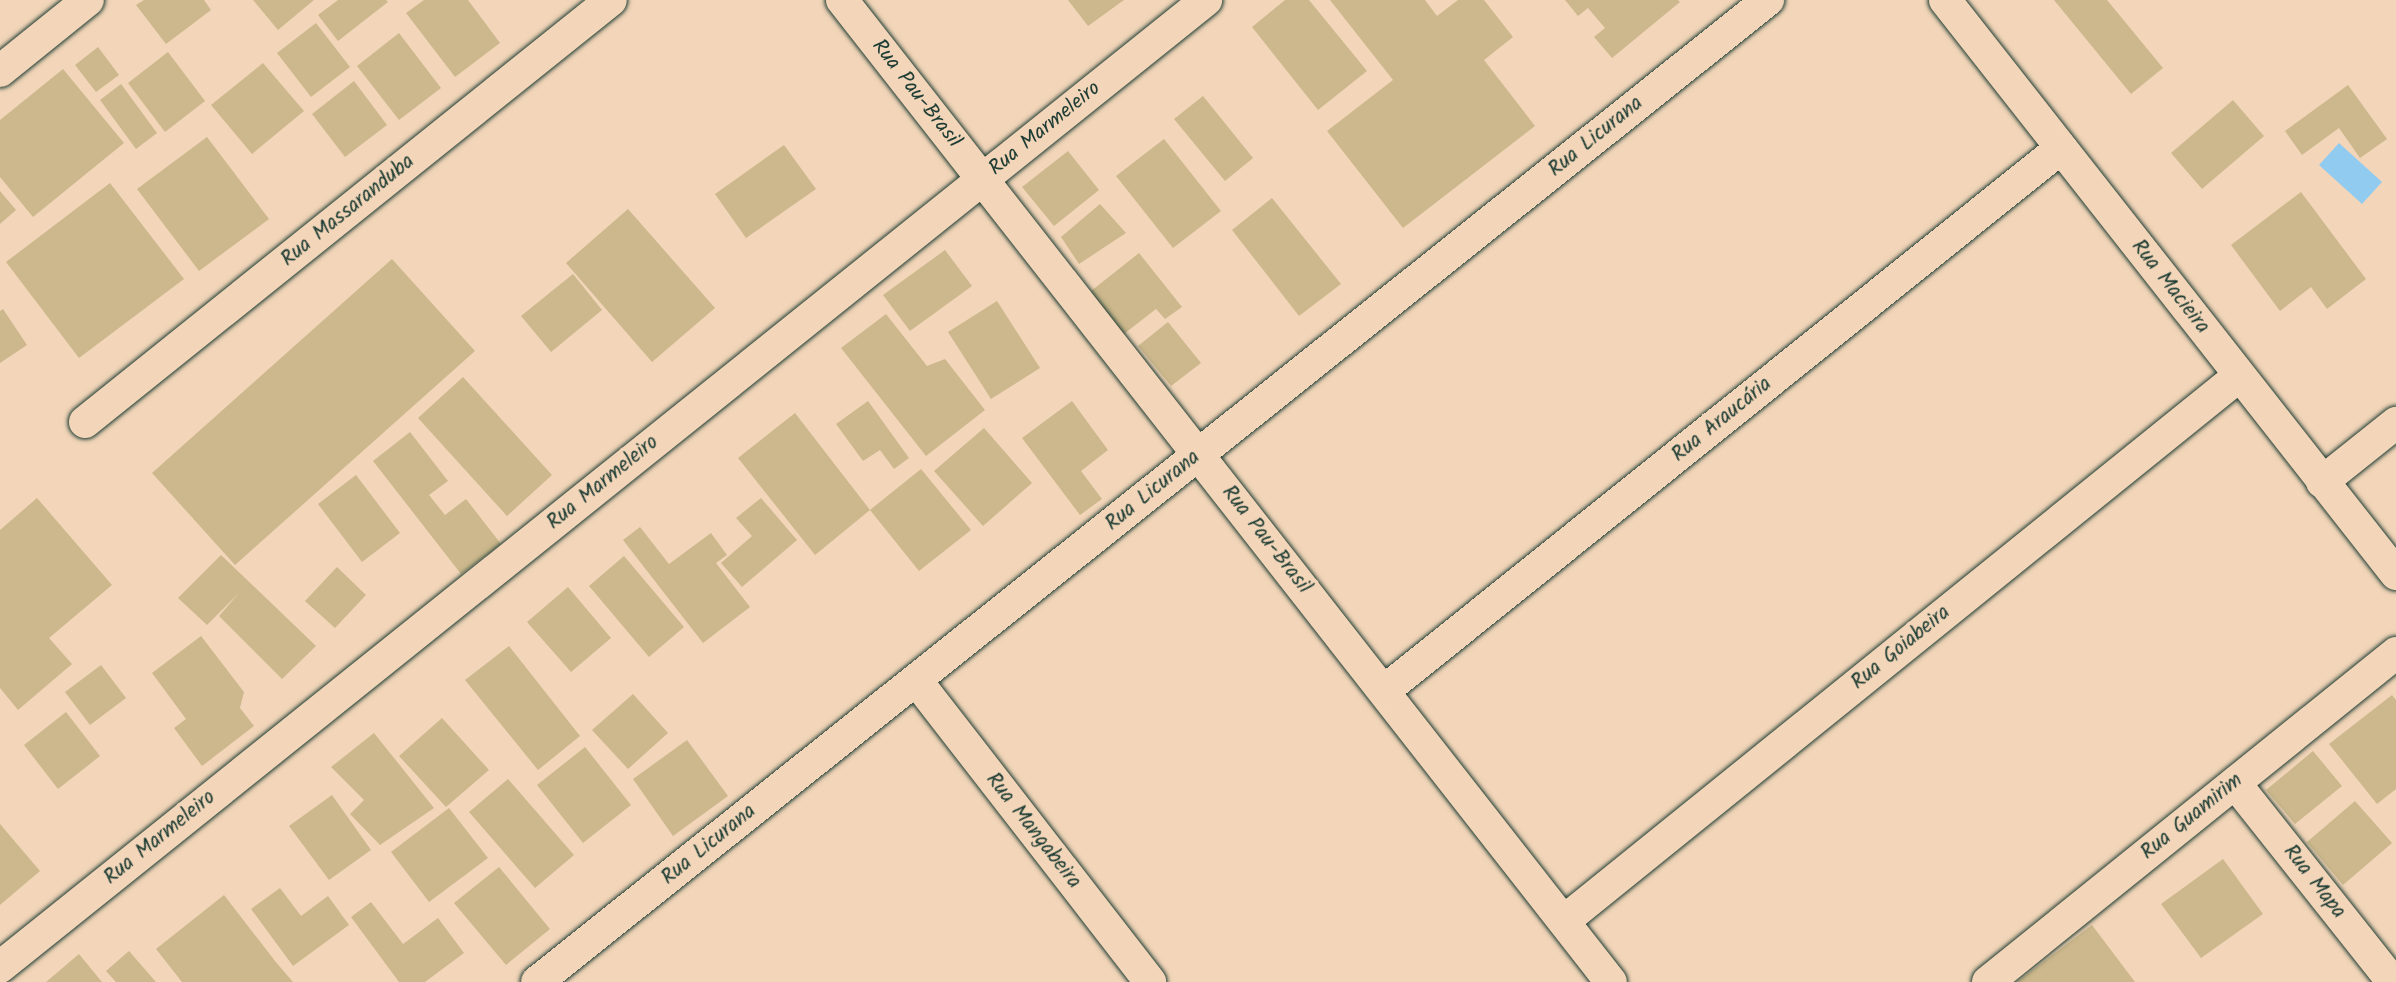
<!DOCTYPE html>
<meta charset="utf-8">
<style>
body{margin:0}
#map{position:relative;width:2396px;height:982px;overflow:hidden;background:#f3d6b9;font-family:Kalam,sans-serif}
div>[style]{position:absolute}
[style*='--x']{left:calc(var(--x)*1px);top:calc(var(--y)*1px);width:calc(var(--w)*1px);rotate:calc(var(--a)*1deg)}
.water>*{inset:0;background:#91cbf0}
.building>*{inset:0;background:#ccb88c}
.roads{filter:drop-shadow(0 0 2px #1f3d34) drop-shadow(0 0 2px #1f3d34)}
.street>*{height:32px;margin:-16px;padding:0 16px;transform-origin:16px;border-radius:16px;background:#f3d6b9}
span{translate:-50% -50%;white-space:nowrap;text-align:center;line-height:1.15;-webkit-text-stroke:7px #f3d6b9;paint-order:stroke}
.street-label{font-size:21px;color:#1f3d34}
</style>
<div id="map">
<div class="water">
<div style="clip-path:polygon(2339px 143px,2382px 182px,2362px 204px,2319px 165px)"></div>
</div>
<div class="building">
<div style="clip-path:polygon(144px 0,204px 0,211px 10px,166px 44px,136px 5px)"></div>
<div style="clip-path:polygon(253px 0,314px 0,278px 30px)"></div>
<div style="clip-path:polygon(338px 0,386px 0,388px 2px,338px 41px,318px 15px)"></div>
<div style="clip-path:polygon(424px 0,468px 0,500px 43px,455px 77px,406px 13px)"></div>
<div style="clip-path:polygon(1068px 0,1124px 0,1088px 26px)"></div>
<div style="clip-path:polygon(1285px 0,1309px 0,1367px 71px,1318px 110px,1252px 27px)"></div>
<div style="clip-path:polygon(1330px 0,1425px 0,1437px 16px,1458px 0,1484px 0,1513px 37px,1484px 60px,1535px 126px,1403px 228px,1327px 131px,1393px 80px)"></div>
<div style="clip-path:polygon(1565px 0,1678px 0,1680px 2px,1612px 58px,1594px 37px,1605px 28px,1588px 8px,1578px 16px)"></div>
<div style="clip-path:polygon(2054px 0,2107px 0,2163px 68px,2131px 94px)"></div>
<div style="clip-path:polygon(316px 23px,350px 67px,311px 97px,277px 53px)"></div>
<div style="clip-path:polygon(399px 33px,441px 88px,399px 120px,357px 66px)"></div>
<div style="clip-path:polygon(98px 47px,119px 75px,96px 92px,75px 65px)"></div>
<div style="clip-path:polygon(168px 52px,205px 101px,165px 132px,128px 83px)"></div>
<div style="clip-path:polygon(263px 63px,304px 111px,252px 154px,211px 105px)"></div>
<div style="clip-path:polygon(63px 69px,124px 143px,33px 217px,0 177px,0 120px)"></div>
<div style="clip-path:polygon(354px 81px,387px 125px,345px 157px,312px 114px)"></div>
<div style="clip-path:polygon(121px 84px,157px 133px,136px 149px,100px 100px)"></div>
<div style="clip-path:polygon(2348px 85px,2387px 139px,2360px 158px,2339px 128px,2302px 155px,2285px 131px)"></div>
<div style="clip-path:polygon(1203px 96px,1253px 158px,1225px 181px,1174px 119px)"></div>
<div style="clip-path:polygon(2233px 100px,2264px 136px,2202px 189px,2171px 153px)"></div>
<div style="clip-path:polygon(207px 137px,269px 219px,199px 271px,137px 189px)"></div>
<div style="clip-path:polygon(1164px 139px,1221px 211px,1173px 248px,1116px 176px)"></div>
<div style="clip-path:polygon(784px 145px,816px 189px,746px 238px,715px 194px)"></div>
<div style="clip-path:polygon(1068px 151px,1099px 190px,1054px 226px,1022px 187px)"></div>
<div style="clip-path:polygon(110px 183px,184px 279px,79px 358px,6px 262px)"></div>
<div style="clip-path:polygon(0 191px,16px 210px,0 224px)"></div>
<div style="clip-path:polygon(2301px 192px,2366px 279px,2327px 309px,2311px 287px,2280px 311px,2231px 245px)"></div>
<div style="clip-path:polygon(1272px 198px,1341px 284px,1299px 316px,1232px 230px)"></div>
<div style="clip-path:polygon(1100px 204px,1126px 233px,1079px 264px,1061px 237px)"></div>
<div style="clip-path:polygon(628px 209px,715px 308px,652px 362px,566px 263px)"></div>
<div style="clip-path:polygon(945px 250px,972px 286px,910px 331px,883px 295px)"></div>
<div style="clip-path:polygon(1139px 253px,1182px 307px,1165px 319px,1156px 309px,1120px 337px,1086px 295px)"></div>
<div style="clip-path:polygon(392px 259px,475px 351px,235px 565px,152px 473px)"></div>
<div style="clip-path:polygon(573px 274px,602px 310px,551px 352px,521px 316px)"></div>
<div style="clip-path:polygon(997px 301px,1040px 368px,991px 399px,948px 332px)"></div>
<div style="clip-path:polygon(3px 309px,27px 345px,0 363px,0 311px)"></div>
<div style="clip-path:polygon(886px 314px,927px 366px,945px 359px,985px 410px,926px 456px,841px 348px)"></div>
<div style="clip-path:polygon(1168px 322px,1201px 363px,1171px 386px,1138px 346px)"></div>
<div style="clip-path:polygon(463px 377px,552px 475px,507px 516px,418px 418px)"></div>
<div style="clip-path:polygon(868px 401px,909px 458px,894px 469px,880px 450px,863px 461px,836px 424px)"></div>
<div style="clip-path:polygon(1072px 401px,1108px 450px,1081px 471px,1102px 499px,1080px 515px,1022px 438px)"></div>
<div style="clip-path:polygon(795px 413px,870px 510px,921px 469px,971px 530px,919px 571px,870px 510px,815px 555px,738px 458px)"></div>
<div style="clip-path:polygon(984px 428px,1032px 483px,983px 526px,934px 471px)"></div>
<div style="clip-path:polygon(410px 432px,448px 481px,429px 495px,445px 515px,466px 499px,501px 544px,461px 574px,373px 461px)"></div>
<div style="clip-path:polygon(356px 475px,400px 533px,362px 562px,318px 504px)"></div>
<div style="clip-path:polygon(37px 498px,112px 585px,49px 638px,72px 664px,18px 710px,0 688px,0 530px)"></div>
<div style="clip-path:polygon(761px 498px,797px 540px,742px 587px,721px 563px,752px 536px,736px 518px)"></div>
<div style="clip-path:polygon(640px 527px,669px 564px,711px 533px,727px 555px,716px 563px,750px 607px,703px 643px,623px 540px)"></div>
<div style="clip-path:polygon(221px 555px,316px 646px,282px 679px,219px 616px,239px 593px,207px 625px,178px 598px)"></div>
<div style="clip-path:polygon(624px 556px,684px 627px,649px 657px,589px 586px)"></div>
<div style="clip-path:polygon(337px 567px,366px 595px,335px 628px,305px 601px)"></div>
<div style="clip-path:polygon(568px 587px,611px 638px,571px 672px,527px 622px)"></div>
<div style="clip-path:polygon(201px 636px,244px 692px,240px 708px,254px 726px,202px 766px,174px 728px,186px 719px,152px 673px)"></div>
<div style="clip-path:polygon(509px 646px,580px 736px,538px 770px,465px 680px)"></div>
<div style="clip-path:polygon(101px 665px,126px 698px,90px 725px,65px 692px)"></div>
<div style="clip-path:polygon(633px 694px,668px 733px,628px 769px,592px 730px)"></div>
<div style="clip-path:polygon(2392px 695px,2396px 700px,2396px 789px,2377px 804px,2329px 744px)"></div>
<div style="clip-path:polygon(66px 712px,100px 756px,58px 789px,24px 745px)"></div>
<div style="clip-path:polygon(442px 718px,489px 770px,446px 807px,399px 756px)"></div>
<div style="clip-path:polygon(374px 733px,434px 808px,380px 845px,350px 814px,364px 800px,331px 767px)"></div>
<div style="clip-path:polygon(687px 740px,728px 796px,673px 836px,633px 779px)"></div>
<div style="clip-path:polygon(585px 747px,631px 805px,583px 843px,537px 785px)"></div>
<div style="clip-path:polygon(2313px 751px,2342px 786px,2295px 824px,2266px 790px)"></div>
<div style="clip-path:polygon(508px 779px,574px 855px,535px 888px,469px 812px)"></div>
<div style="clip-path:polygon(332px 795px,371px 850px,329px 880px,289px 826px)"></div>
<div style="clip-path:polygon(2355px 801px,2392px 843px,2343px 885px,2307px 842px)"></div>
<div style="clip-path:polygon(449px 808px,488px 858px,429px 902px,391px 852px)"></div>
<div style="clip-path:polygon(0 824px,40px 871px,0 905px)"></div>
<div style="clip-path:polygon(2223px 859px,2263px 914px,2201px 958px,2161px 904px)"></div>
<div style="clip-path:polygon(499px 867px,550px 929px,506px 965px,454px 903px)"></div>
<div style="clip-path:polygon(280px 888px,301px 916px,328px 896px,349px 925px,293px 966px,251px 909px)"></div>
<div style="clip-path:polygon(224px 895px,275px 961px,293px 982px,182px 982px,156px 949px)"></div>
<div style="clip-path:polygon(371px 902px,403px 944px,438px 918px,464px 953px,425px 982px,399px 982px,351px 917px)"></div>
<div style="clip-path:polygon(2092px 925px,2135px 982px,2017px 982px)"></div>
<div style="clip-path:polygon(129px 951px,156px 982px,116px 982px,106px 971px)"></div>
<div style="clip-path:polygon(79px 954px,102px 982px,46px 982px)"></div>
</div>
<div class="roads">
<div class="street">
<div style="--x:842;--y:0;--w:1247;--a:51.94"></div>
<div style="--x:1945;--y:0;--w:730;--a:51.84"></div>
<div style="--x:0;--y:71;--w:113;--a:-38.9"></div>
<div style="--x:85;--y:422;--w:674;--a:-38.74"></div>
<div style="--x:2322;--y:482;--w:95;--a:-38.6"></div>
<div style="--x:916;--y:680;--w:382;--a:52.2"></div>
<div style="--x:1384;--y:691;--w:868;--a:-38.73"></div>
<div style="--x:2235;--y:783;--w:254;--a:51.6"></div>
<div style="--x:1564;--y:921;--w:868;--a:-38.92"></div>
<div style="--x:0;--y:967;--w:1546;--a:-38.72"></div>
<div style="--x:537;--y:982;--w:1575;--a:-38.58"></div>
<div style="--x:1988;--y:982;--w:524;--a:-38.88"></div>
</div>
</div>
<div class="street-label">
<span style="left:916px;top:94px;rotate:52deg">Rua Pau-Brasil</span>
<span style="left:1045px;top:129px;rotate:-39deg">Rua Marmeleiro</span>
<span style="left:1596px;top:137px;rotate:-39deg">Rua Licurana</span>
<span style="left:348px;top:211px;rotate:-39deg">Rua Massaranduba</span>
<span style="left:2170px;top:287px;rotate:52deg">Rua Macieira</span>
<span style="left:1722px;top:420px;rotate:-39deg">Rua Araucária</span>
<span style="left:603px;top:483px;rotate:-39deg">Rua Marmeleiro</span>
<span style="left:1153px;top:491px;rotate:-39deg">Rua Licurana</span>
<span style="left:1266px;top:540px;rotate:52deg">Rua Pau-Brasil</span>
<span style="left:1901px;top:648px;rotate:-39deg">Rua Goiabeira</span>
<span style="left:2192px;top:817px;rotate:-39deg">Rua Guamirim</span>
<span style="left:1033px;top:831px;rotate:52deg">Rua Mangabeira</span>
<span style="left:160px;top:838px;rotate:-39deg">Rua Marmeleiro</span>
<span style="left:709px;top:845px;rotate:-39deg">Rua Licurana</span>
<span style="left:2314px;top:882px;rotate:52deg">Rua Mapa</span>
</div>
</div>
